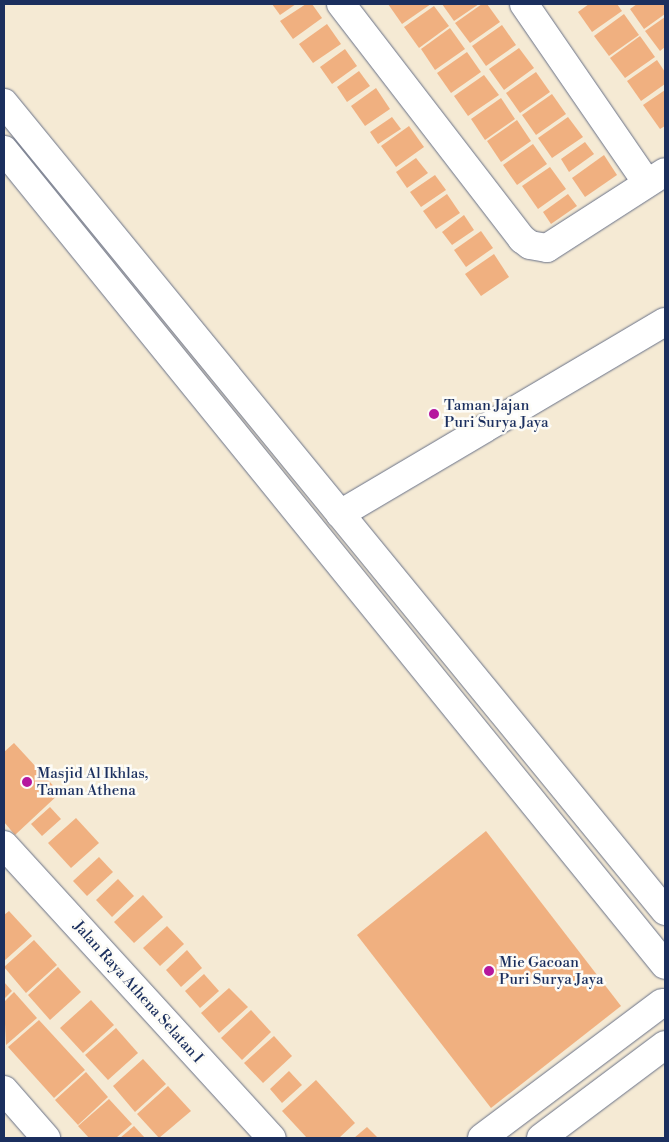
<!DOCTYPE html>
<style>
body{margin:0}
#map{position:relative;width:669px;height:1142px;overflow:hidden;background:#f5ead4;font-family:"Libre Bodoni",serif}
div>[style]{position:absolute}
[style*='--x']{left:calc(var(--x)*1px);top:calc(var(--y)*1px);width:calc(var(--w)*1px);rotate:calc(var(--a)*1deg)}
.building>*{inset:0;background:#f0b080}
.roads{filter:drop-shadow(0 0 1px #677087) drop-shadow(0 0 1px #677087)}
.minor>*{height:28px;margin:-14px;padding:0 14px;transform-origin:14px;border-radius:14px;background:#fff}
.dots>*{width:14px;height:14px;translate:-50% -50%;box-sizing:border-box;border:2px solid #fdfcf7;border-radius:50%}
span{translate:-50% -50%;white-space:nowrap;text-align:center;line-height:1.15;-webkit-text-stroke:5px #fdfcf7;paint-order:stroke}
.poi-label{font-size:15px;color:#1b2f5e}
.left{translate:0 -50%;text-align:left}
.street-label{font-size:15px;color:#1b2f5e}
.frame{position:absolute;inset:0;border:5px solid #1b2f5e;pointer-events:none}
</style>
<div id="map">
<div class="building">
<div style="clip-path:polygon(272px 4px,296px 4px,280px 15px)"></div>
<div style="clip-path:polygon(306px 4px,312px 4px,322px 18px,293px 39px,280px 21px)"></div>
<div style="clip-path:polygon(388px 4px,431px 4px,402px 24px)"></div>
<div style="clip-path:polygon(442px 4px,479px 4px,454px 21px)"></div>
<div style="clip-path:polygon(482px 4px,487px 4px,500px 22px,470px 43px,455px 23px)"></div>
<div style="clip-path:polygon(589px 4px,617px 4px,622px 11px,592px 32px,578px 12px)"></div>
<div style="clip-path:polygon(637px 4px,665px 4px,665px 14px,644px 29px,630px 9px)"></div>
<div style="clip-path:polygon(434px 6px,449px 26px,419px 48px,404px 27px)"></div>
<div style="clip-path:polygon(624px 14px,639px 35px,609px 56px,594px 36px)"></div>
<div style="clip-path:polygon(665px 17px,665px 47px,660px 51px,645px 31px)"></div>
<div style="clip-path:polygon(327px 24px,341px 44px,313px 63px,299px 44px)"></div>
<div style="clip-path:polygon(502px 25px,516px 45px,486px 66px,472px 46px)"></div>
<div style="clip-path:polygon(450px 28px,465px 49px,435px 70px,421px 49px)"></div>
<div style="clip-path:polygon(640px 36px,655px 57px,625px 78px,610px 58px)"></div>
<div style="clip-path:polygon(519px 48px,534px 68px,504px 90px,489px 69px)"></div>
<div style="clip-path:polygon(345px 49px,357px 66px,332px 84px,320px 67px)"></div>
<div style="clip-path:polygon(467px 52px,481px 72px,451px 93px,437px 73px)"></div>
<div style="clip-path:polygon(657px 60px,665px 72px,665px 84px,641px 101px,627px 81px)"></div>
<div style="clip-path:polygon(359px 71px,370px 86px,347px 102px,337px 87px)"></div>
<div style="clip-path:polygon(536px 72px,550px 92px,520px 113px,506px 93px)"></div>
<div style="clip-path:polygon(484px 75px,499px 95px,468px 116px,454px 96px)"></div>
<div style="clip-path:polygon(376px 88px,390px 109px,365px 126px,351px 106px)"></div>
<div style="clip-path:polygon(665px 90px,665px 126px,660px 129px,643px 105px)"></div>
<div style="clip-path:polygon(552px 94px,566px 114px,536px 135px,522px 115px)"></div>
<div style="clip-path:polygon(501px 98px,515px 119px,485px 140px,471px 119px)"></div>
<div style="clip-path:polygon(392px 117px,401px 129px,378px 144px,370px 132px)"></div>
<div style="clip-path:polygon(568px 117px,583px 137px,552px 158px,538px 138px)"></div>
<div style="clip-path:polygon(517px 120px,531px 141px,501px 162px,487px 141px)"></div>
<div style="clip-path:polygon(409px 126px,424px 147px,396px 167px,381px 146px)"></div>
<div style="clip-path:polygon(585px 142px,594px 154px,569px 172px,561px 159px)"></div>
<div style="clip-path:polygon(533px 144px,547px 164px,517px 185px,503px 165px)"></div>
<div style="clip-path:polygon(604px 155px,617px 175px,585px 197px,572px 178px)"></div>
<div style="clip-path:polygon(416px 158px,428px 173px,407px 188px,396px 172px)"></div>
<div style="clip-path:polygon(550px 167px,566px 189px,538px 209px,522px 186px)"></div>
<div style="clip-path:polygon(435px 175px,446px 190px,421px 207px,410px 192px)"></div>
<div style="clip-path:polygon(447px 194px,460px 213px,436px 229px,423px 211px)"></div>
<div style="clip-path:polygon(568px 194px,577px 206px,551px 224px,543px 212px)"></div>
<div style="clip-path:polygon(464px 215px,474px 230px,452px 245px,442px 232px)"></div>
<div style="clip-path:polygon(481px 231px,493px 248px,466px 267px,454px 250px)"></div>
<div style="clip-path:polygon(494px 254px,509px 277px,481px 296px,465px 274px)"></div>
<div style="clip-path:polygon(14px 743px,60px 793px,15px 835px,4px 822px,4px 752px)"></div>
<div style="clip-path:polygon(50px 807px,61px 819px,42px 836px,31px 824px)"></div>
<div style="clip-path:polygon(76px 818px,99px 843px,71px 868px,48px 843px)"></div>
<div style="clip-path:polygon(486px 831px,621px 1006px,491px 1108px,357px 935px)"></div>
<div style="clip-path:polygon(99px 857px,113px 872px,87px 896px,73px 881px)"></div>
<div style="clip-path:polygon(118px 879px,134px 896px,112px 917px,96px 900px)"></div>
<div style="clip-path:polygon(143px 895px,163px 917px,134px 943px,114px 922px)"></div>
<div style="clip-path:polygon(9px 911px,32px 936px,4px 961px,4px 915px)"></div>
<div style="clip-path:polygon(167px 926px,184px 944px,160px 966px,143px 948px)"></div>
<div style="clip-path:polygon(34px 940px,57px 965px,26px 993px,4px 967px)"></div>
<div style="clip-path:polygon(187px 950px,202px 968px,181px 987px,166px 970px)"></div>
<div style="clip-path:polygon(58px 967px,81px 992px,50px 1020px,28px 995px)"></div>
<div style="clip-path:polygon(204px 974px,219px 991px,200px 1008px,185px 991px)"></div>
<div style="clip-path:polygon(4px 982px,12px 991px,4px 999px)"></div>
<div style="clip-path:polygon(229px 988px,248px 1007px,219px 1033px,201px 1013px)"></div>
<div style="clip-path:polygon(14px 992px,37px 1018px,6px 1045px,4px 1002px)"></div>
<div style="clip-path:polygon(91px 1000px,114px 1025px,83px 1053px,60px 1028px)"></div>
<div style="clip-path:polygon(251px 1010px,271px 1032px,242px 1060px,221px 1038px)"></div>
<div style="clip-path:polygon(39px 1020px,85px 1070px,54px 1098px,8px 1047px)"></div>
<div style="clip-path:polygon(116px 1028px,138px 1053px,108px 1080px,85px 1055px)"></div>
<div style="clip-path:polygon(274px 1036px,292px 1056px,263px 1083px,244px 1063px)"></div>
<div style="clip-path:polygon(143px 1059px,166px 1084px,135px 1112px,113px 1086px)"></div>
<div style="clip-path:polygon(289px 1071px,302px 1085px,282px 1103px,270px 1089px)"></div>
<div style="clip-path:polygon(86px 1072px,108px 1097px,78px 1125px,55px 1100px)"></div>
<div style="clip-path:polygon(316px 1080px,355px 1123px,339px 1138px,307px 1138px,282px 1111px)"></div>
<div style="clip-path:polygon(168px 1086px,191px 1111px,159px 1138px,137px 1114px)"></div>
<div style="clip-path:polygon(109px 1099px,132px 1124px,116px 1138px,89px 1138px,78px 1126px)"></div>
<div style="clip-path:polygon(134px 1126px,145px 1138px,120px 1138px)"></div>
<div style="clip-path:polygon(367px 1127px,378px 1138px,354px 1138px)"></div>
</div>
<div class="roads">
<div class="minor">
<div style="--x:341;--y:4;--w:297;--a:52.4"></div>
<div style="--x:522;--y:239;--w:10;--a:37"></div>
<div style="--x:530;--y:245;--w:17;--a:10"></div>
<div style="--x:547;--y:248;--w:140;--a:-32.8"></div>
<div style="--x:524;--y:4;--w:217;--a:55.5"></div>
<div style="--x:4;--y:103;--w:1044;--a:50.71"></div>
<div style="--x:4;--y:150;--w:1049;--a:50.96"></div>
<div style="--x:340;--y:514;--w:377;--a:-30.6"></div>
<div style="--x:4;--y:845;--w:397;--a:47.6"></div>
<div style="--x:4;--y:1090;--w:64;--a:48.8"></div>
<div style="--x:482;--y:1138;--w:225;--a:-36.9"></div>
<div style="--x:541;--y:1138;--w:155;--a:-36.9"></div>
</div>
</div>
<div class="dots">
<div style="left:434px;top:414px;background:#b5179e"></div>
<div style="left:27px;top:782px;background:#b5179e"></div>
<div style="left:489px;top:971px;background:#b5179e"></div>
</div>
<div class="poi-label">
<span class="left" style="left:444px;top:414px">Taman Jajan<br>Puri Surya Jaya</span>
<span class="left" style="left:37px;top:782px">Masjid Al Ikhlas,<br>Taman Athena</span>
<span class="left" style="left:499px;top:971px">Mie Gacoan<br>Puri Surya Jaya</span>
</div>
<div class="street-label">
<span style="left:138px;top:992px;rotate:48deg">Jalan Raya Athena Selatan I</span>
</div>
<div class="frame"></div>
</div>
